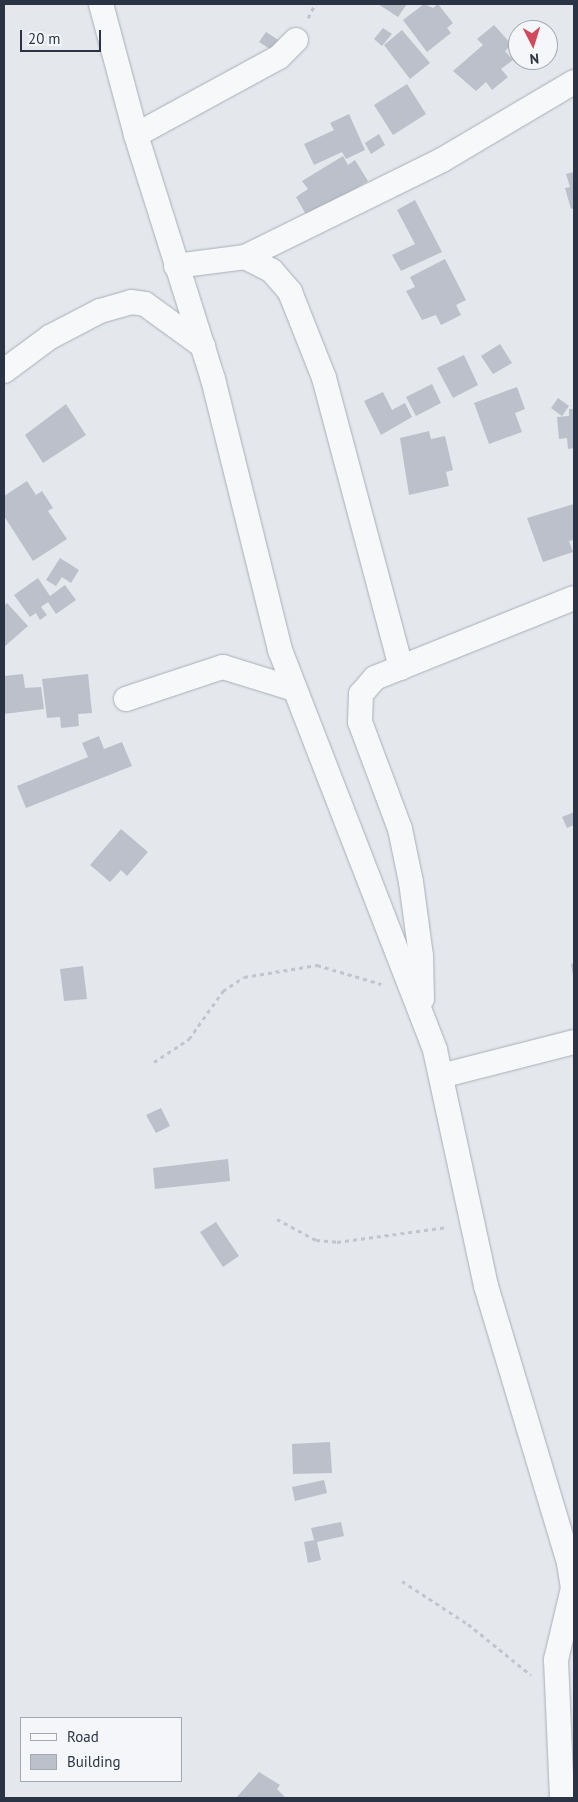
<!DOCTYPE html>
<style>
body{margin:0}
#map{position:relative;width:578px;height:1802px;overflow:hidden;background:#e4e7ec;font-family:"PT Sans",sans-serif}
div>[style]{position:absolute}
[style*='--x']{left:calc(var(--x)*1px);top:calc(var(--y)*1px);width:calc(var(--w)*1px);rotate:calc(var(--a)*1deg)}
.building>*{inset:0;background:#bbc0ca}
.path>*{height:3px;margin-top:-1.5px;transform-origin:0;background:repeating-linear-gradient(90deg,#c2c5cb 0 4px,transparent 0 8px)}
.roads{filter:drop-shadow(0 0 1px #a9aeb7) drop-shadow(0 0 1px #a9aeb7)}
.street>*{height:24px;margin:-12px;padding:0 12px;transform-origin:12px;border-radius:12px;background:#f7f8fa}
span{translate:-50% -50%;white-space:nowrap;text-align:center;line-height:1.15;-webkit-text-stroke:4px #f4f6f9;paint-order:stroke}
.frame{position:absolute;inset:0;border:5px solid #2b3445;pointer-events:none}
.legend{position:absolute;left:20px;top:1717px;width:162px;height:65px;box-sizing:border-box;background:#f4f6f9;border:1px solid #a4a8b1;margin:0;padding:6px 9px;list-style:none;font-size:15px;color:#2b3445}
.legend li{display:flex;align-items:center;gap:10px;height:25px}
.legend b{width:25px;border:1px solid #a4a8b1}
.north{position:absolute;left:508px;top:20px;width:50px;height:50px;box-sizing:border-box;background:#f4f6f9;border:1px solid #a4a8b1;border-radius:50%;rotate:175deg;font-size:14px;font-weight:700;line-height:20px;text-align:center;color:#2b3445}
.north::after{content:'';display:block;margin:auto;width:18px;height:22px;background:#d1495b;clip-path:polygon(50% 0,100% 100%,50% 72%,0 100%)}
.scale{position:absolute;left:20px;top:30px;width:81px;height:22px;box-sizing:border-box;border:2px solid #2b3445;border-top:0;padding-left:6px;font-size:15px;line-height:18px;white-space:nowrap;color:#2b3445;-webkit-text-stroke:4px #f4f6f9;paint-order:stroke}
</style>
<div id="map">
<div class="building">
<div style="clip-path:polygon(378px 4px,407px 4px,398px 17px)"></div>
<div style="clip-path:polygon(424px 4px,433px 8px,438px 4px,453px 23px,447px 28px,451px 33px,427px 52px,403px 20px)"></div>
<div style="clip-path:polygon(494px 25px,512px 45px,505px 51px,513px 60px,501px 69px,508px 77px,492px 90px,486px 82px,476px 91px,453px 71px,483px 45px,477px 39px)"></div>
<div style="clip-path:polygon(383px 28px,392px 34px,382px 46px,374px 39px)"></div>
<div style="clip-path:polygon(402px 30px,430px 63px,410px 79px,384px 45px)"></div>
<div style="clip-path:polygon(266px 32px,283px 43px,276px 53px,259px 42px)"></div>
<div style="clip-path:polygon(407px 84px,426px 114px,393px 135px,374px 105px)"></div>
<div style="clip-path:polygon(349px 114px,365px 150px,346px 159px,342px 152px,314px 165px,304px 144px,334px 130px,330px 123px)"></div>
<div style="clip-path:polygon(379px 134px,385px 145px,371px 154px,365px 143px)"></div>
<div style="clip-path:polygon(343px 156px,348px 165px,355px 160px,368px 181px,308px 218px,296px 197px,308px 189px,302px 181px)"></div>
<div style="clip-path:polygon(574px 172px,574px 208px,571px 209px,565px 188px,570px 187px,566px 174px)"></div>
<div style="clip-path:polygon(415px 200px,442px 252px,401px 271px,392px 255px,415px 244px,397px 210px)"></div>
<div style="clip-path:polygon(445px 259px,466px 300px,456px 305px,461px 315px,441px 325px,436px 315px,422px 320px,406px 291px,415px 287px,410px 277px)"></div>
<div style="clip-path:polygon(500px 344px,512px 363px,493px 374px,481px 356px)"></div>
<div style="clip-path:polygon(464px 355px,478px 385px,453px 398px,437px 368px)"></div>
<div style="clip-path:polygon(432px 384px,441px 403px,416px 416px,406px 397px)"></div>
<div style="clip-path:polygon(517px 387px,525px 409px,515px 413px,522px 432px,489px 444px,474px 403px)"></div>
<div style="clip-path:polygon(383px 392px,392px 410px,405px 403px,412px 417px,381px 435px,364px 401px)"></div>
<div style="clip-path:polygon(558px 398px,569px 406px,562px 416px,551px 408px)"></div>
<div style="clip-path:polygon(66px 404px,86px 435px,43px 463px,25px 435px)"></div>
<div style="clip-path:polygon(569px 409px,574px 409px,574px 448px,568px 449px,567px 438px,559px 439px,557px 417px,569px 416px)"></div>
<div style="clip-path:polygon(429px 431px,431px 439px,445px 436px,453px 470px,446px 472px,449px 486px,409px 495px,400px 438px)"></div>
<div style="clip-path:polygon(27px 481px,36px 495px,42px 491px,53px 508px,48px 511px,67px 539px,33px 561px,4px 516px,4px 496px)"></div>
<div style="clip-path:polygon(574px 504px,574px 540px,569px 541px,573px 552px,543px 562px,527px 518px)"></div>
<div style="clip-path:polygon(60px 558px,79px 570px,71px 583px,62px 577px,56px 586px,46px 580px)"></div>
<div style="clip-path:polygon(38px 578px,50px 596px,65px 585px,76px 600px,56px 614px,48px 602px,41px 607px,47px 615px,40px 620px,36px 613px,30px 617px,14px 595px)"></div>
<div style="clip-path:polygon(7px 603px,28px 626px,4px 647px,4px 606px)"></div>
<div style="clip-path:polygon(23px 674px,25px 688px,41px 687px,44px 709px,4px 714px,4px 676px)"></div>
<div style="clip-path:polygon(88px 674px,92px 713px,78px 714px,79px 726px,61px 728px,60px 717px,47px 718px,42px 679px)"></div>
<div style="clip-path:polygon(99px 736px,104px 749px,122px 742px,132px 766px,26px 808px,17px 786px,88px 757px,82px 743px)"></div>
<div style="clip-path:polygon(574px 812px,574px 825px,567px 828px,562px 817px)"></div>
<div style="clip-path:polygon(121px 829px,148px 852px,127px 876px,121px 870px,110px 882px,90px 865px)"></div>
<div style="clip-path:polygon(574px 963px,574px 975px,573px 975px,571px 964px)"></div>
<div style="clip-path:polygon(83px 966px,87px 999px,64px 1001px,60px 969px)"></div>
<div style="clip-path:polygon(161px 1108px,170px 1126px,156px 1133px,146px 1115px)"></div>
<div style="clip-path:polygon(228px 1159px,230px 1181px,155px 1189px,153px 1168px)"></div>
<div style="clip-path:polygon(216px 1222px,239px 1256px,223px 1267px,200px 1232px)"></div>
<div style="clip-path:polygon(330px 1442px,332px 1473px,293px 1474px,292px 1444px)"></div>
<div style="clip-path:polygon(324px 1480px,327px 1493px,295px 1501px,292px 1487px)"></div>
<div style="clip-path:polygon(341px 1522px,344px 1536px,317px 1542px,321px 1560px,308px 1563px,304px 1542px,314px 1540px,311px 1528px)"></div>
<div style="clip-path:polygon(259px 1772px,280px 1785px,277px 1789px,286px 1798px,236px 1798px)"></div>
</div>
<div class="path">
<div style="--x:308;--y:18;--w:16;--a:-63"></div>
<div style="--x:154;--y:1062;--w:42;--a:-33.3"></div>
<div style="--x:189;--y:1039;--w:59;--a:-54.7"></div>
<div style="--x:223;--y:991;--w:25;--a:-34"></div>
<div style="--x:244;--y:977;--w:74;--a:-9.3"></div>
<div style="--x:317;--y:965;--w:67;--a:16.5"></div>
<div style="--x:277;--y:1219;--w:44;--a:28.3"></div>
<div style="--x:316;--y:1240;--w:21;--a:5"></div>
<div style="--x:337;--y:1242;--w:112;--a:-7.7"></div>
<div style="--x:402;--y:1581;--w:79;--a:33.1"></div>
<div style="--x:468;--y:1624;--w:81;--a:39"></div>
</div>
<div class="roads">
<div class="street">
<div style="--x:101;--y:4;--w:136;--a:75"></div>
<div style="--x:136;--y:135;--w:256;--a:72.5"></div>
<div style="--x:213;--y:379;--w:279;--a:76.1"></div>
<div style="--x:280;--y:650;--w:429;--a:68.8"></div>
<div style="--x:435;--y:1050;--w:241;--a:77.8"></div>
<div style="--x:486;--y:1286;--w:289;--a:73.3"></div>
<div style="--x:569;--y:1563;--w:25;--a:81"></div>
<div style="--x:573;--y:1588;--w:74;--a:103.3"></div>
<div style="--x:556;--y:1660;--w:138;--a:87.5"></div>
<div style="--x:136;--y:135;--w:163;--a:-28.6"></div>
<div style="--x:279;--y:57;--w:24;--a:-45"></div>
<div style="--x:245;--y:257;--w:220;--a:-26.2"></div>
<div style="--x:442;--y:160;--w:153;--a:-30.6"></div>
<div style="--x:176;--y:266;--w:70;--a:-7.4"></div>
<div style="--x:245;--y:257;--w:30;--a:27"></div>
<div style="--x:272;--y:271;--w:28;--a:49"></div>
<div style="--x:290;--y:292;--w:92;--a:68.4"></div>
<div style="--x:324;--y:378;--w:300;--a:75.1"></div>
<div style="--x:4;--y:371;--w:57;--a:-36.5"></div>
<div style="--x:50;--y:337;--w:56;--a:-27.5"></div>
<div style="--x:100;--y:311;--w:32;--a:-16"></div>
<div style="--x:131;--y:302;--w:14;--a:8"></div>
<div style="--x:145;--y:304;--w:72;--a:35.9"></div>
<div style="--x:126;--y:699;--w:102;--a:-18.3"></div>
<div style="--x:223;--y:667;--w:74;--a:17.2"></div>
<div style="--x:422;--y:999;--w:43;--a:-91.3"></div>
<div style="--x:421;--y:956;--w:75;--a:-97.7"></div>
<div style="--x:411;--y:882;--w:54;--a:-101.7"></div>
<div style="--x:400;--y:829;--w:114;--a:-110.5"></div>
<div style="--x:360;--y:722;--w:28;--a:-88"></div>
<div style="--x:361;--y:694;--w:21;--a:-49"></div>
<div style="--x:375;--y:678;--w:214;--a:-21.9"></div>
<div style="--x:441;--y:1076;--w:137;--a:-14.3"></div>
</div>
</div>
<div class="frame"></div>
<ul class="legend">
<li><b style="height:6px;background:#f7f8fa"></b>Road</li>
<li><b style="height:14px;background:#bbc0ca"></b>Building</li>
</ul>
<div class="north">N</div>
<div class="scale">20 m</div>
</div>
